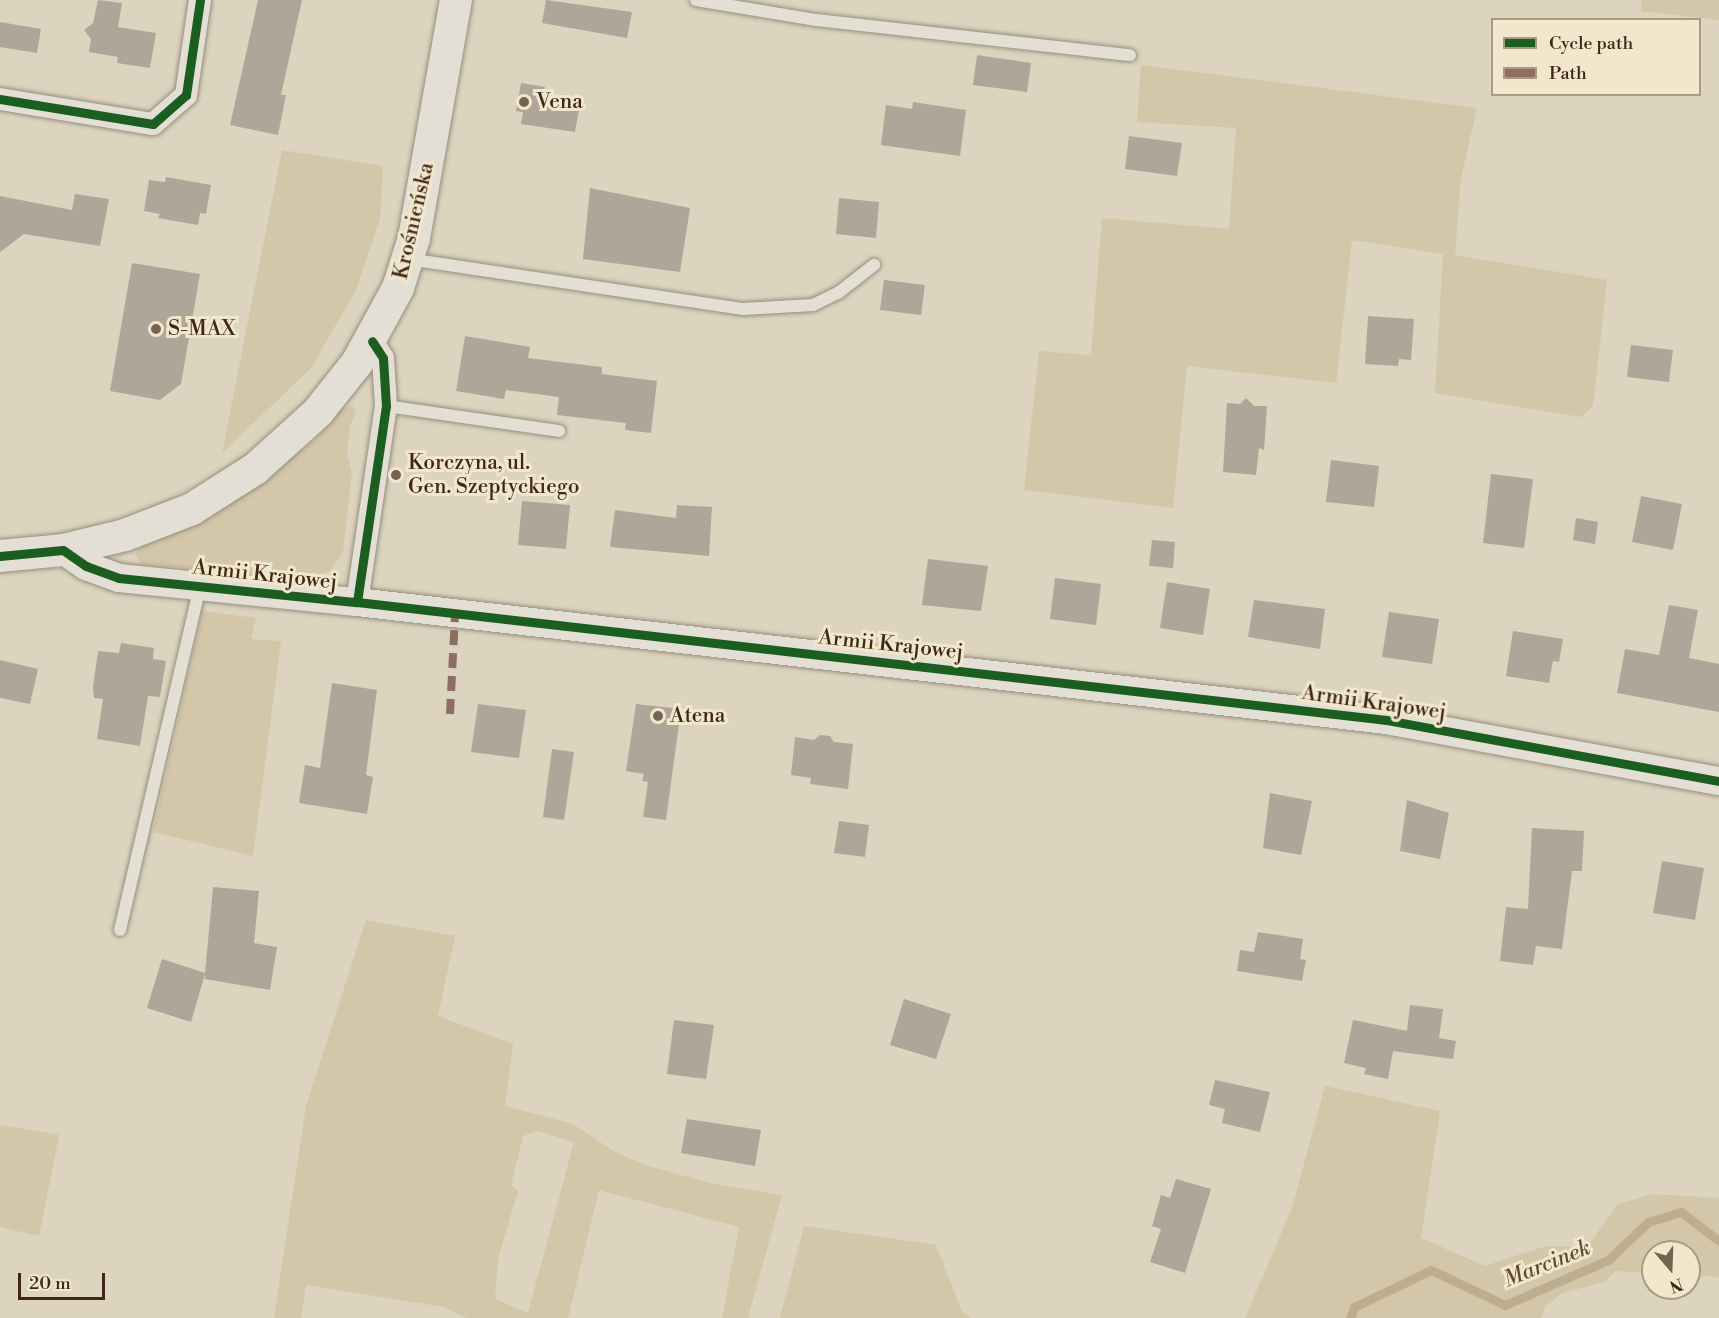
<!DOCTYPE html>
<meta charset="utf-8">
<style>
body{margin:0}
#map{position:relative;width:1719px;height:1318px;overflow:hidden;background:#dcd4be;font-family:"Libre Bodoni",serif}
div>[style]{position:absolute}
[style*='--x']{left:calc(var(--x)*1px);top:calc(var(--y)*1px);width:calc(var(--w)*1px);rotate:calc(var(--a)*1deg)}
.green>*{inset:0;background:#d3c6a9}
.stream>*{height:9px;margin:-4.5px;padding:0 4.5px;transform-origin:4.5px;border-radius:4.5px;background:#bdae90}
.building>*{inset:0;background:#aea698}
.roads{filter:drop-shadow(0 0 2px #968e7f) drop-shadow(0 0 2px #968e7f)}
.service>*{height:12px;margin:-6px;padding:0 6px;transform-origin:6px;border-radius:6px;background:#e4dfd4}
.minor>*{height:22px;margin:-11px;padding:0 11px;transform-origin:11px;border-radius:11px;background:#e4dfd4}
.tertiary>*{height:28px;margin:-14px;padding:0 14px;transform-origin:14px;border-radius:14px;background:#e4dfd4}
.secondary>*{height:32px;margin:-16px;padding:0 16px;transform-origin:16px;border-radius:16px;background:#e4dfd4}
.quiet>*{height:8px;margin-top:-4px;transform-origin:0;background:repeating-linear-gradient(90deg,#8d6e63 0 15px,transparent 0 23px)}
.cycleway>*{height:9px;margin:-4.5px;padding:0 4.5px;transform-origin:4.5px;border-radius:4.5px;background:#1b5e20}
.dots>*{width:16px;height:16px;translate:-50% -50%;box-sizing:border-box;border:3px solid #f1e7cc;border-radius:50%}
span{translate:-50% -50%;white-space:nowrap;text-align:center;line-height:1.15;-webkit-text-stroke:6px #f1e7cc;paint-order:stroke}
.poi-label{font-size:21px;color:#402618}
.left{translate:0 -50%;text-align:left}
.street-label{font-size:21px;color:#402618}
.water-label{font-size:22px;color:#624a36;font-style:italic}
.legend{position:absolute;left:1491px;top:18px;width:210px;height:78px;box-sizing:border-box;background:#f1e7cc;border:2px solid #aa9a84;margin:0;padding:8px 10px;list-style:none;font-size:18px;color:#402618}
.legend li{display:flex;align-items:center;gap:12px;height:30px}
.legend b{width:30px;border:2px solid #aa9a84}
.north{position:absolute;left:1641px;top:1240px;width:60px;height:60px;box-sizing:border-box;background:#f1e7cc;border:2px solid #aa9a84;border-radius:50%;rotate:161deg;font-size:16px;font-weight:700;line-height:24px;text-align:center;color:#402618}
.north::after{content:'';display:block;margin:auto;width:21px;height:27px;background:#776352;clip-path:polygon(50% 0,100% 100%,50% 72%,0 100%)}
.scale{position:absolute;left:18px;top:1273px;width:87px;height:27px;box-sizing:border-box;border:3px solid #402618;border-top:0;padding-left:8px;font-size:18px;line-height:21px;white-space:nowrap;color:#402618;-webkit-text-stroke:4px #f1e7cc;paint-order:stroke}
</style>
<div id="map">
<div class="green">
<div style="clip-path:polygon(1642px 0,1719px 0,1719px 20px,1641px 11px)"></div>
<div style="clip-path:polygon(1141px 65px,1477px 108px,1461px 178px,1455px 255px,1607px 280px,1593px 406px,1581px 417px,1435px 393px,1443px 254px,1352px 240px,1336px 383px,1187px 366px,1173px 508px,1024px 490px,1039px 351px,1091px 355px,1102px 218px,1229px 229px,1236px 128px,1137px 122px)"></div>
<div style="clip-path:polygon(282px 150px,383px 166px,380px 219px,356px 290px,311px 368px,222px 453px)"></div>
<div style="clip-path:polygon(352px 406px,356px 413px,350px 425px,347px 455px,352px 472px,343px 552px,330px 571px,305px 579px,142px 564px,135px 554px,141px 546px,206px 520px,315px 440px,342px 408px)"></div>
<div style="clip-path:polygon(202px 611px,256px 618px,251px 639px,281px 641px,253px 856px,153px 832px)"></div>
<div style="clip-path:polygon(evenodd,366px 920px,455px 936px,438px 1016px,513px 1044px,505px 1106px,573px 1124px,615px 1152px,646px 1165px,709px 1183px,782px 1195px,748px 1318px,722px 1318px,739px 1227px,599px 1190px,568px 1318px,466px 1318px,444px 1307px,306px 1285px,301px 1318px,274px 1318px,306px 1106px,366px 920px,538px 1131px,574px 1142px,528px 1313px,495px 1299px,498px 1259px,518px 1191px,511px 1185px,523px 1136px,538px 1131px)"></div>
<div style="clip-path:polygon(1325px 1086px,1440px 1111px,1421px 1238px,1485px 1266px,1546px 1246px,1587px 1247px,1618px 1204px,1652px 1194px,1719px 1198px,1719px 1277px,1689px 1275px,1689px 1252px,1653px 1252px,1653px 1273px,1616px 1271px,1604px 1282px,1562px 1293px,1545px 1307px,1541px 1318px,1245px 1318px,1292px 1208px)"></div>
<div style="clip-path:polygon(0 1125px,59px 1135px,39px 1236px,0 1227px)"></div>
<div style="clip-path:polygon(804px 1226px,936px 1245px,962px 1311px,971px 1318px,780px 1318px)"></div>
</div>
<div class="stream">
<div style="--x:1350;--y:1318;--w:12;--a:-70"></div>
<div style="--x:1354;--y:1307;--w:85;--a:-25.7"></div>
<div style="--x:1431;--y:1270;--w:82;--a:25.3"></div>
<div style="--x:1505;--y:1305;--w:112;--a:-23.6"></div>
<div style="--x:1608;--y:1260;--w:55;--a:-43.5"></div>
<div style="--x:1648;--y:1222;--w:34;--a:-17"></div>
<div style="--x:1681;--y:1212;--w:48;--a:37.3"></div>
</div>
<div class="building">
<div style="clip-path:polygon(98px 0,122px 3px,118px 27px,156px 33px,150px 68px,117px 63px,118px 57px,89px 52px,91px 39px,84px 30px,93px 23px)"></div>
<div style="clip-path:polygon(258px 0,302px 0,281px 95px,286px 95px,278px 135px,230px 125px)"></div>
<div style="clip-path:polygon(546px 0,632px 12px,627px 38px,542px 23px)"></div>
<div style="clip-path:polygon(0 22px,41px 29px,37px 53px,0 47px)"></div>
<div style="clip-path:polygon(977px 55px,1031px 63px,1027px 92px,973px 85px)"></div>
<div style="clip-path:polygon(521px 83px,545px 87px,543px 95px,562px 99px,560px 107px,579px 110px,575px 132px,521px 124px,523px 112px,516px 111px)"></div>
<div style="clip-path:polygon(913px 102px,966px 110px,960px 156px,881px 145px,886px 105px,912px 109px)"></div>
<div style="clip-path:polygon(1129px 136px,1182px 143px,1177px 176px,1125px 169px)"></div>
<div style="clip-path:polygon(166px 177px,211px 185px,206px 214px,200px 213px,198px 225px,158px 218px,160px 214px,144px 211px,149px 180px,165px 182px)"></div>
<div style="clip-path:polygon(590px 188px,690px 208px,680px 272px,583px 259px)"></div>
<div style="clip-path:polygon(75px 194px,109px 199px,100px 246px,24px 234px,0 252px,0 196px,72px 210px)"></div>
<div style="clip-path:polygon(839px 198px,879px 202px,876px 238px,836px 234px)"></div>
<div style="clip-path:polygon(132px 263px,200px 274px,181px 384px,160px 400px,110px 391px)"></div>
<div style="clip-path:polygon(884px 280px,925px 285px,921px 315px,880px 310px)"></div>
<div style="clip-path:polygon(1368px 316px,1414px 319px,1411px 360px,1399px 359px,1398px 366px,1365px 364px)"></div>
<div style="clip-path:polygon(465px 336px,530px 347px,528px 358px,602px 367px,602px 374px,657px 381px,651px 433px,625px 430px,626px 423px,557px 415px,559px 397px,506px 390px,504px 399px,456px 391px)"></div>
<div style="clip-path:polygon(1631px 345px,1673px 350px,1669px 382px,1627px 377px)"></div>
<div style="clip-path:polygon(1246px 398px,1254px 406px,1267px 406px,1264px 450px,1259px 448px,1256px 475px,1223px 472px,1227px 403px,1240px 404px)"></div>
<div style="clip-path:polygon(1331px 460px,1379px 466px,1374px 507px,1326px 502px)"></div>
<div style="clip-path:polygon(1491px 474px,1533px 479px,1524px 548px,1483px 543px)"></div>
<div style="clip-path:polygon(1641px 496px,1682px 504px,1673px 550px,1632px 542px)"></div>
<div style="clip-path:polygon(522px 501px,570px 505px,566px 549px,518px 545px)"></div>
<div style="clip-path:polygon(677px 505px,712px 507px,709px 556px,610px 547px,615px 510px,676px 518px)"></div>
<div style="clip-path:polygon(1576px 518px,1598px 522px,1595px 544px,1573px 540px)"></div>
<div style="clip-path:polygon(1152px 540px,1175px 542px,1173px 568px,1149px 566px)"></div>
<div style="clip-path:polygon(928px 559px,988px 566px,981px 611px,922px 605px)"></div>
<div style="clip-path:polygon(1055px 578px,1101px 584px,1096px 625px,1050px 619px)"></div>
<div style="clip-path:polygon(1167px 582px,1210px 589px,1203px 635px,1160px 628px)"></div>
<div style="clip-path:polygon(1254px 600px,1325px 609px,1320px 649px,1248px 637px)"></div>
<div style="clip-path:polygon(1669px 605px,1698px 610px,1689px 658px,1719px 664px,1719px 712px,1617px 693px,1625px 649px,1659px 655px)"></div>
<div style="clip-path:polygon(1389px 612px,1439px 619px,1432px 664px,1382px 657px)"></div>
<div style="clip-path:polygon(1513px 631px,1563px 639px,1559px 662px,1553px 661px,1549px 683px,1506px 676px)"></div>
<div style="clip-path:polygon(121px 643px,154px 648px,153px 659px,166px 661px,160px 697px,148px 696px,140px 746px,97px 739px,103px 699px,94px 698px,93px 687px,98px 651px,119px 653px)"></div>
<div style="clip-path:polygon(0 660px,38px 669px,30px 704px,0 698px)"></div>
<div style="clip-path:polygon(332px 683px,377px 690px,366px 775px,373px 777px,367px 814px,299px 803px,305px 765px,320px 768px)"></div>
<div style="clip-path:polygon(478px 704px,526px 710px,519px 758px,471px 752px)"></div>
<div style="clip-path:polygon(636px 704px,681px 709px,666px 820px,643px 817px,648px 782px,642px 781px,644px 774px,626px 771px)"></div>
<div style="clip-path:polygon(820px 735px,830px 736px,834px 742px,853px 744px,848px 789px,810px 784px,811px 778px,791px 775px,795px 737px,814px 740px)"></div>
<div style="clip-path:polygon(552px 749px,574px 752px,564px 820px,543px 817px)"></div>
<div style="clip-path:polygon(1270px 793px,1312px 801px,1301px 855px,1263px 848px)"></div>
<div style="clip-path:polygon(1407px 800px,1449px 813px,1440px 859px,1400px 851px)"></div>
<div style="clip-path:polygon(839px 821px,869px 825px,865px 857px,834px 853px)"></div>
<div style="clip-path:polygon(1532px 828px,1584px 831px,1582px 871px,1572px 871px,1562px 949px,1536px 946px,1533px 965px,1500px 961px,1506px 907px,1528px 909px)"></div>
<div style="clip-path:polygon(1662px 861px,1704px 868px,1695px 920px,1653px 913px)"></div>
<div style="clip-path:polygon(213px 887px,259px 891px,254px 943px,277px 947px,270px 990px,205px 979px,205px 974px,191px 1022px,147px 1008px,162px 959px,205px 973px)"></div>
<div style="clip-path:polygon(1258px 932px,1303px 939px,1300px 959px,1306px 960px,1302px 981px,1237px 971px,1240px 950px,1254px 952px)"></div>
<div style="clip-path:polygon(904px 999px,951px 1014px,936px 1059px,890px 1045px)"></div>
<div style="clip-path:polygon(1410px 1005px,1443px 1009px,1439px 1038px,1456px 1041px,1453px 1059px,1393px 1051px,1388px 1079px,1364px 1074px,1366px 1068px,1344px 1063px,1353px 1020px,1407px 1031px)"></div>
<div style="clip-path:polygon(674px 1020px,714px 1025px,706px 1079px,667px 1074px)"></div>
<div style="clip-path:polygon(1215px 1080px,1270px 1092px,1260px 1132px,1222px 1123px,1225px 1109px,1209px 1105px)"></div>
<div style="clip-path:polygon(687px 1119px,761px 1130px,755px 1166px,681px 1153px)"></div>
<div style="clip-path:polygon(1176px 1179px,1211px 1189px,1185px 1273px,1150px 1262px,1161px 1229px,1152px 1226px,1161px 1195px,1170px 1198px)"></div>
</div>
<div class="roads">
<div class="service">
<div style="--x:696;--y:0;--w:122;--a:9.5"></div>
<div style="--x:816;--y:20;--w:316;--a:6.4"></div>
<div style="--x:408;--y:259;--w:339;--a:8.5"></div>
<div style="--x:743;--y:309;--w:70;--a:-3.3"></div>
<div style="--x:813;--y:305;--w:28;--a:-26"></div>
<div style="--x:838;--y:293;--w:46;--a:-37.9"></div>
<div style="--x:386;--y:406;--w:175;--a:8.2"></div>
<div style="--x:120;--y:930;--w:353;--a:-76.9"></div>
</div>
<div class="minor">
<div style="--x:0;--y:99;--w:155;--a:9.3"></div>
<div style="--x:153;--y:124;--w:44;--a:-41.3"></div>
<div style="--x:186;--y:95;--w:96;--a:-81.6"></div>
<div style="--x:357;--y:602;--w:198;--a:-81.6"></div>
<div style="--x:386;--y:406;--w:48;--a:-93.6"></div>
<div style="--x:383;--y:358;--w:20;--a:-123"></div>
</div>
<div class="tertiary">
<div style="--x:63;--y:550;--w:28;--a:35"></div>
<div style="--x:86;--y:566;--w:35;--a:20"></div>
<div style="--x:119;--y:578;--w:239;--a:5.8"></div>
<div style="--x:357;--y:602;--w:1036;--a:6.54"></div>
<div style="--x:1386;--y:720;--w:339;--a:10.4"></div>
</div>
<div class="secondary">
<div style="--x:0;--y:556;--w:63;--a:-5.4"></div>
<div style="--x:63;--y:550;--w:64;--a:-13.6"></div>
<div style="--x:125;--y:535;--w:72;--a:-21.2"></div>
<div style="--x:192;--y:509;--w:75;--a:-32.4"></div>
<div style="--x:255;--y:469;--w:85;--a:-42.1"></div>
<div style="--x:318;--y:412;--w:63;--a:-51.5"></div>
<div style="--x:357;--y:363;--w:85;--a:-61.3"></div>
<div style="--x:398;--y:288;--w:52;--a:-72.3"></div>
<div style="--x:414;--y:238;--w:242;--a:-80"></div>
</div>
</div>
<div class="quiet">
<div style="--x:450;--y:714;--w:98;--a:-87.1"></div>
</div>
<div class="cycleway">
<div style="--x:0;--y:99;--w:155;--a:9.3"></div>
<div style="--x:153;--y:124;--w:44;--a:-41.3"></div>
<div style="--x:186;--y:95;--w:96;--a:-81.6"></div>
<div style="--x:0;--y:556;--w:63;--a:-5.4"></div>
<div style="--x:63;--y:550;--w:28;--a:35"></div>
<div style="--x:86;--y:566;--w:35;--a:20"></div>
<div style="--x:119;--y:578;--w:239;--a:5.8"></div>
<div style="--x:357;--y:602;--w:1036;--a:6.54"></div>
<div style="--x:1386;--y:720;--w:339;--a:10.4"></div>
<div style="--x:357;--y:602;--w:198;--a:-81.6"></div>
<div style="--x:386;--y:406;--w:48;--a:-93.6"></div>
<div style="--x:383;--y:358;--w:20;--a:-123"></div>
</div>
<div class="dots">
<div style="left:524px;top:102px;background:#776352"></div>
<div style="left:156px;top:329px;background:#776352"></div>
<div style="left:396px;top:475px;background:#776352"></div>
<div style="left:658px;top:716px;background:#776352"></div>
</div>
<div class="poi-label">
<span class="left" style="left:536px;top:102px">Vena</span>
<span class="left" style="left:168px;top:329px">S-MAX</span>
<span class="left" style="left:408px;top:475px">Korczyna, ul.<br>Gen. Szeptyckiego</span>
<span class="left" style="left:670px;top:716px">Atena</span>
</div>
<div class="street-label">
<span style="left:414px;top:221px;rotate:-77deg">Krośnieńska</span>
<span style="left:265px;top:575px;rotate:6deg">Armii Krajowej</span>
<span style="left:891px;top:645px;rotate:6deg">Armii Krajowej</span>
<span style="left:1374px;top:703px;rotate:8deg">Armii Krajowej</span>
</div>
<div class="water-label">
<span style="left:1547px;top:1264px;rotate:-22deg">Marcinek</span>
</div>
<ul class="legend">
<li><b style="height:8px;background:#1b5e20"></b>Cycle path</li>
<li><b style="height:8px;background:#8d6e63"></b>Path</li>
</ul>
<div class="north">N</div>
<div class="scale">20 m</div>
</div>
